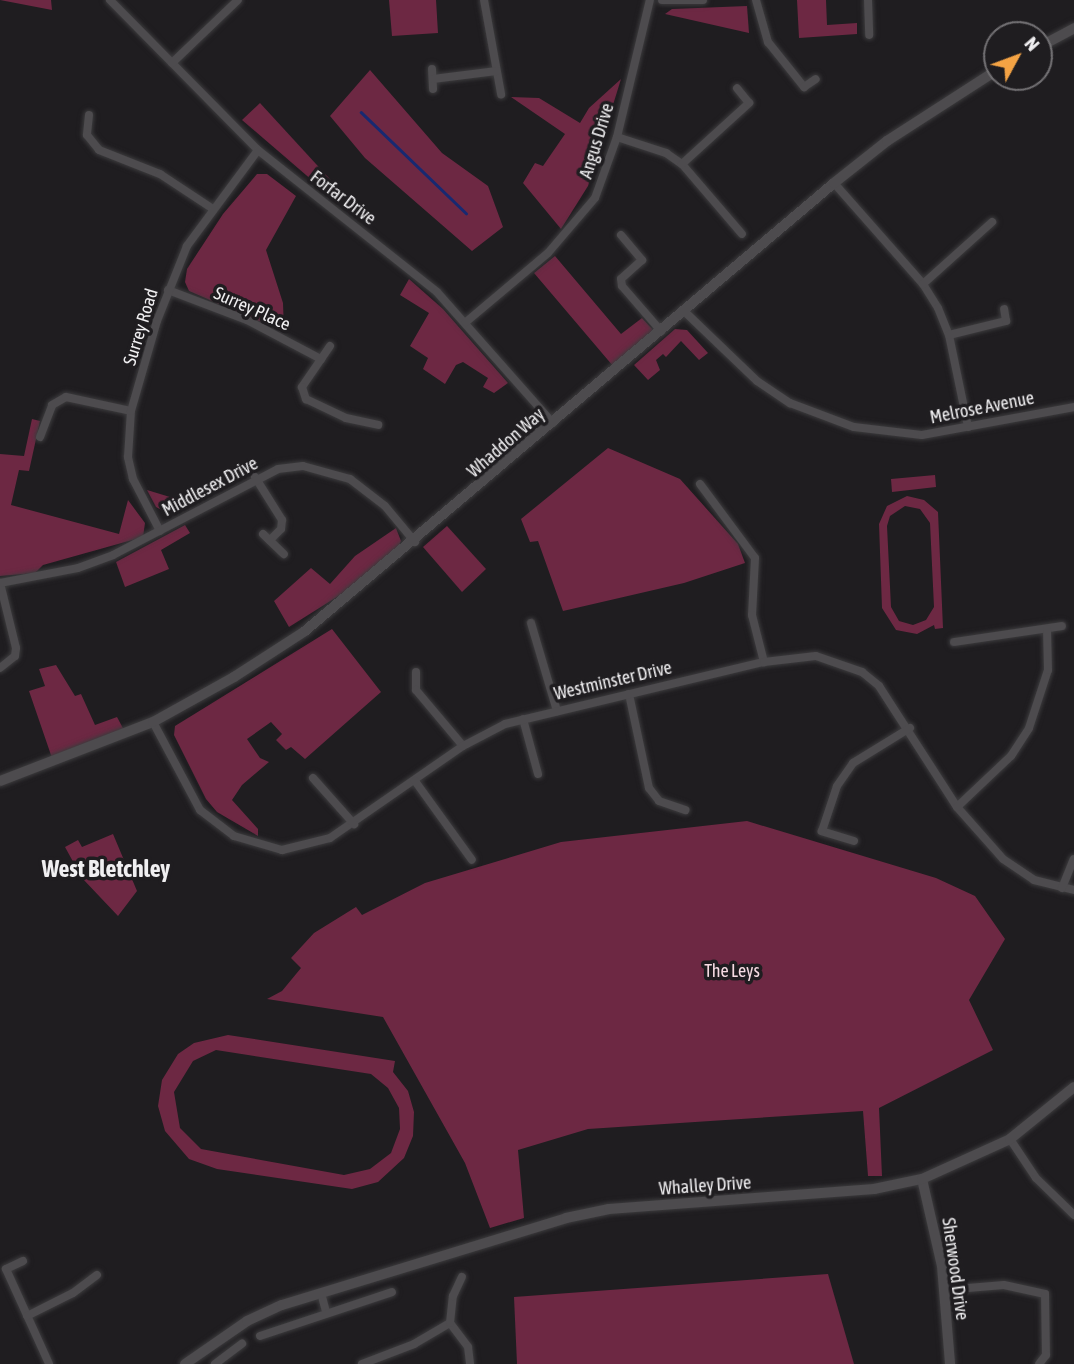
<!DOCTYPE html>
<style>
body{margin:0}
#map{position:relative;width:1074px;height:1364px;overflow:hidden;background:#1f1d20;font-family:"Asap Condensed",sans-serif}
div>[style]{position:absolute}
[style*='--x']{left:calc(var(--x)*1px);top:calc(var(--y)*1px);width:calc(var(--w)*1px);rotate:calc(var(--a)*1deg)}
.green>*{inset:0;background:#6d2843}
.stream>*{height:2.5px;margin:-1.25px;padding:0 1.25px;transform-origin:1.25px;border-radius:1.25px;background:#172971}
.roads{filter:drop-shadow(0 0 2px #3c3b3d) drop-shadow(0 0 2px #3c3b3d)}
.minor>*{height:8px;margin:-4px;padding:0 4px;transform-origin:4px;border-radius:4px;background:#4d4b4e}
.tertiary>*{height:10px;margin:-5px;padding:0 5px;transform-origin:5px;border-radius:5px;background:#4d4b4e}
span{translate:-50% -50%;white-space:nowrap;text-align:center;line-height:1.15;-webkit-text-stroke:7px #1f1d20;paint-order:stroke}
.street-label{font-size:18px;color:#f0eff1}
.park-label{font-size:18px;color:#f6dbe3}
.district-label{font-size:24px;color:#f0eff1;font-weight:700}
.north{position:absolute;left:983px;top:21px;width:70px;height:70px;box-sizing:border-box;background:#1f1d20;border:2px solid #737174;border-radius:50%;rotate:49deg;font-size:19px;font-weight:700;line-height:28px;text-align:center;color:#f0eff1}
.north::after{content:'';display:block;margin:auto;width:24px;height:32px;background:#f4a344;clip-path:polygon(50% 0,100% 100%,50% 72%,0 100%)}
</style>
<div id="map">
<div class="green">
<div style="clip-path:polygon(0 0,51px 0,52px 10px)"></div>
<div style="clip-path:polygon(389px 0,436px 0,438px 33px,392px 36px)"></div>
<div style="clip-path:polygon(797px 0,826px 0,827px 25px,857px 23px,857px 34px,799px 38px)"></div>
<div style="clip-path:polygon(747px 6px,749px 33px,665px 14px,672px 9px)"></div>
<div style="clip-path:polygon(370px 70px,442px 153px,488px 186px,503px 227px,472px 251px,365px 158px,330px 116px)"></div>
<div style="clip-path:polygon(621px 79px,588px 186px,561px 229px,523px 183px,535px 163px,543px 166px,565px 134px,511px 97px,539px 98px,580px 123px,589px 108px)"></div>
<div style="clip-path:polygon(260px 103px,361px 213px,356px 218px,242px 120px)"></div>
<div style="clip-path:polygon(257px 174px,267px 174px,296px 196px,266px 250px,283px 303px,284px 332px,189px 291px,185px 282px,187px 269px,223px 214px)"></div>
<div style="clip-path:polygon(555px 256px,621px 334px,642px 318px,654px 331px,613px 366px,534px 273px)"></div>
<div style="clip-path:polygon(409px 279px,443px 309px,508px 383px,494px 393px,483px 387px,488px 378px,463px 362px,456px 365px,445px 384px,423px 369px,428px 358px,410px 346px,429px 313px,400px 295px)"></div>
<div style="clip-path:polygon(675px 329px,687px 330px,708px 353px,699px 360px,681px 341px,666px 357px,663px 354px,656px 360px,660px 370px,648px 380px,634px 365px)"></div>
<div style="clip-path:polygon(32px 419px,40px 421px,29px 471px,19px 470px,11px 505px,119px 534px,128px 500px,145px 523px,143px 537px,43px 565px,35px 573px,0 576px,0 454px,24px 456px)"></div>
<div style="clip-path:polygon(608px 448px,680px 479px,738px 544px,745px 563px,684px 583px,563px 611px,538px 541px,530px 542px,521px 519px)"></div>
<div style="clip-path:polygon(935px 475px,936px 487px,892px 492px,891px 479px)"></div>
<div style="clip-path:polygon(147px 490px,193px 504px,169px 514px,156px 507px)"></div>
<div style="clip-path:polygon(evenodd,907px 496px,924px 500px,938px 512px,943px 628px,935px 629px,934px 625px,917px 634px,896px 630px,882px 608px,879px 524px,887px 506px,907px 496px,905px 506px,920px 509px,930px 523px,934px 607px,926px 620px,913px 625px,899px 621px,891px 607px,887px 526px,890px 516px,905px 506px)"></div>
<div style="clip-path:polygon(185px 525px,190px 533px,161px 550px,169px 569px,125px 587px,116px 562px)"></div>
<div style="clip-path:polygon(447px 526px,486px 569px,462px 592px,423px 547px)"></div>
<div style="clip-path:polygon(396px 528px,401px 541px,398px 547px,340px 595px,289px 627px,274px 601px,311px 568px,330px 584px,355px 556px)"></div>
<div style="clip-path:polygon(332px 629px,381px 692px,305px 759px,291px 747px,286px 750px,276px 740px,282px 734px,271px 722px,247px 739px,260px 758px,269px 762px,242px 785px,232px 800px,258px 829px,258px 836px,217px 812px,206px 799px,174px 735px,175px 726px)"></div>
<div style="clip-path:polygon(56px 665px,75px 696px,81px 694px,95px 725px,117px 717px,125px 732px,52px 758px,29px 691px,45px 686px,39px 669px)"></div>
<div style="clip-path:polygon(747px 821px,936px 878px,975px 896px,1005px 939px,969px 1000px,993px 1050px,879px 1108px,882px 1176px,868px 1176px,863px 1111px,588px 1129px,518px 1150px,524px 1218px,490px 1228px,465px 1163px,383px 1017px,267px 999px,282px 991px,301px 968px,291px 958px,314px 933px,356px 907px,362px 915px,425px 883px,561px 842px)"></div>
<div style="clip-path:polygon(113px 834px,137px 891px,118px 916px,82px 878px,65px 847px,78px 840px,82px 847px)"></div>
<div style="clip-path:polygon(evenodd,228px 1035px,395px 1061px,393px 1072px,408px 1091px,414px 1112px,413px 1136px,404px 1158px,378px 1182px,352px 1189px,217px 1169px,189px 1159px,165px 1131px,158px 1106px,162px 1080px,178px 1054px,194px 1043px,228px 1035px,216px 1050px,371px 1074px,388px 1088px,399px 1108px,400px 1129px,391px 1153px,370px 1169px,344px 1175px,201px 1149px,180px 1128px,174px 1092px,193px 1061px,216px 1050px)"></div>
<div style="clip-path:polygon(828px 1274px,854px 1364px,517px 1364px,514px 1297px)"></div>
</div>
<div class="stream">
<div style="--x:361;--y:112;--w:146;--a:43.9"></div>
</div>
<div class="roads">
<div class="minor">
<div style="--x:110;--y:0;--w:211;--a:45.4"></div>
<div style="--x:258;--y:150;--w:228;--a:38.4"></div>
<div style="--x:437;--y:292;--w:175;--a:48.5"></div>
<div style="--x:484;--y:0;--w:96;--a:79.7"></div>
<div style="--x:662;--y:0;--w:41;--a:0"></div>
<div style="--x:756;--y:0;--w:44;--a:74.1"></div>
<div style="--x:768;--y:42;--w:58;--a:51.3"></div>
<div style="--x:804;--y:87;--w:14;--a:-34"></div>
<div style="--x:868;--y:0;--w:35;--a:88"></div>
<div style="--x:172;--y:63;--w:91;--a:-43.7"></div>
<div style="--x:432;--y:69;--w:20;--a:87"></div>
<div style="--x:433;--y:79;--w:64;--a:-7.2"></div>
<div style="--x:89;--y:115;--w:20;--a:96"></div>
<div style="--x:87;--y:135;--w:19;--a:51"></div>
<div style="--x:99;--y:150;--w:66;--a:21.5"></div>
<div style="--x:160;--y:174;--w:64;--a:33.4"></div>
<div style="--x:617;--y:137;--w:52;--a:18.1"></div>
<div style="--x:666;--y:153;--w:19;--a:35"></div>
<div style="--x:682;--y:164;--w:92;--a:49.4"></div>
<div style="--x:682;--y:164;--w:91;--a:-42.3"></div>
<div style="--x:749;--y:103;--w:19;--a:-129"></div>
<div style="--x:834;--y:183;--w:135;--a:48.6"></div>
<div style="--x:923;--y:284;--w:28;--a:58"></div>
<div style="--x:938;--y:308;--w:29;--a:68"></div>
<div style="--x:949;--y:335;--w:94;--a:78.3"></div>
<div style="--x:621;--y:235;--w:33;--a:50"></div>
<div style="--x:642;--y:260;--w:28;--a:138"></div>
<div style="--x:621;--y:279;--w:7;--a:82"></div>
<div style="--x:622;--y:286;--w:60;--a:49.1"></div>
<div style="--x:923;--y:284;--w:93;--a:-41.9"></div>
<div style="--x:168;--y:290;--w:85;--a:20.8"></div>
<div style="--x:247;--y:320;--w:84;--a:27.8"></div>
<div style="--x:684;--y:311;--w:101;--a:43.8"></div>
<div style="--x:757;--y:381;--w:40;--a:34"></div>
<div style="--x:790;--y:403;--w:68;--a:20.6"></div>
<div style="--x:854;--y:427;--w:68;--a:6.7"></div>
<div style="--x:922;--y:435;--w:155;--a:-10.4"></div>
<div style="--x:466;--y:322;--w:107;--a:-40.1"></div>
<div style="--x:548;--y:253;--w:72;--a:-49.5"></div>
<div style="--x:595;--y:198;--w:65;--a:-70.2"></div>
<div style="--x:617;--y:137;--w:141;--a:-76.5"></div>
<div style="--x:949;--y:335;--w:59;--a:-13.8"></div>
<div style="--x:1006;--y:321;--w:12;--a:-99"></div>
<div style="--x:330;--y:346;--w:50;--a:124.3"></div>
<div style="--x:302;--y:387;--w:13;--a:72"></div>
<div style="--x:306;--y:399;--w:44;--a:25.4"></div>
<div style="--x:346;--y:418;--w:33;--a:12"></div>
<div style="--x:40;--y:437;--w:34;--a:-69"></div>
<div style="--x:52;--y:405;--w:16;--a:-30"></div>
<div style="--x:66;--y:397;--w:66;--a:12.2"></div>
<div style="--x:255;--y:477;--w:51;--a:57.9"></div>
<div style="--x:282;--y:520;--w:9;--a:96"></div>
<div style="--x:281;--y:529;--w:16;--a:135"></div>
<div style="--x:700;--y:484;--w:92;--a:53.4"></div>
<div style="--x:755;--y:558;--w:57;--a:93"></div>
<div style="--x:752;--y:615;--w:49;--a:75.7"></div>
<div style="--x:160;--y:531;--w:59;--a:-117.4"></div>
<div style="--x:133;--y:479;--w:23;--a:-103"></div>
<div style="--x:128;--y:457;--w:46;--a:-86.3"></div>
<div style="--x:131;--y:411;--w:94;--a:-73.9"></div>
<div style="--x:157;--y:321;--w:81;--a:-68.2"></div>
<div style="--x:187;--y:246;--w:119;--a:-53.5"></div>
<div style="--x:263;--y:534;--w:29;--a:44"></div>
<div style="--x:531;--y:623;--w:92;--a:73.5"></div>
<div style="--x:954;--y:642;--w:109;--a:-8.4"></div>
<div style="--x:0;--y:668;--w:19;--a:-39"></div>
<div style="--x:15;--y:656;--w:8;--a:-83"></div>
<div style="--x:16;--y:648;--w:67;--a:-103.8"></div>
<div style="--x:0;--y:583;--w:79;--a:-10.9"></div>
<div style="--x:78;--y:568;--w:37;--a:-20"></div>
<div style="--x:113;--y:555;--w:186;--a:-27.5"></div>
<div style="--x:278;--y:469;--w:25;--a:-7"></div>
<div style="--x:303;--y:466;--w:49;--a:15.5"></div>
<div style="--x:350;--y:479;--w:44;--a:37.6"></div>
<div style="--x:385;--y:506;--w:47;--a:50.2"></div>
<div style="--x:416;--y:672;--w:18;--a:90"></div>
<div style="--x:416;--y:690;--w:73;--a:50"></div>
<div style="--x:629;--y:694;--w:96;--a:78"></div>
<div style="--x:649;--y:788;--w:16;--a:52"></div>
<div style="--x:659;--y:801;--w:28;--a:19"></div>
<div style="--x:523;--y:719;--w:57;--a:74.7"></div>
<div style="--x:153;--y:722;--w:100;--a:61.9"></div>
<div style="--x:200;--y:810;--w:43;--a:37.4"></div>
<div style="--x:234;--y:836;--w:50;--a:16.3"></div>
<div style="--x:282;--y:850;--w:49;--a:-14"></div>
<div style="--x:330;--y:838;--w:162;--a:-34.7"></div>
<div style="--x:463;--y:746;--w:47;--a:-27.6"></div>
<div style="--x:505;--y:724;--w:266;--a:-13.5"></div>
<div style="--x:764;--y:662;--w:52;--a:-6.6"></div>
<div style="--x:816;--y:656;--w:49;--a:19.2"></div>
<div style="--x:862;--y:672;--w:22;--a:39"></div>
<div style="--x:879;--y:686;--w:144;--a:57.2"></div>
<div style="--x:957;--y:807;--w:69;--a:48.5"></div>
<div style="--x:1003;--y:859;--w:37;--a:34"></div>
<div style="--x:1034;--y:880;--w:41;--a:14"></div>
<div style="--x:313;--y:778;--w:62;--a:48.3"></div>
<div style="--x:415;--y:781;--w:97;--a:54.2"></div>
<div style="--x:957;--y:807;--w:74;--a:-43.4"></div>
<div style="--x:1011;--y:756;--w:33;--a:-57"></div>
<div style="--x:1029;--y:728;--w:61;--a:-71.9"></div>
<div style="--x:1048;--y:670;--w:41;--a:-91.4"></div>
<div style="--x:854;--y:841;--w:34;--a:-163"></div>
<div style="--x:822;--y:831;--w:47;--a:-71.6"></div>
<div style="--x:837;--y:786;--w:28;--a:-55"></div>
<div style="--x:853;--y:763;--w:67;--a:-31.6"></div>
<div style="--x:1062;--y:888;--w:31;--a:-68"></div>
<div style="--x:1010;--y:1139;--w:47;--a:56.3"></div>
<div style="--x:1036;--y:1178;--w:53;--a:44.2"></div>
<div style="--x:23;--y:1261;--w:19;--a:155"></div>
<div style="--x:6;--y:1269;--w:104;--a:65.6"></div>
<div style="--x:944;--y:1290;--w:60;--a:-4.8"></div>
<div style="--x:1004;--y:1285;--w:42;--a:12.4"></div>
<div style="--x:1045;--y:1294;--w:61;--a:89.1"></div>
<div style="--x:1046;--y:1355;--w:11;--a:128"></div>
<div style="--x:321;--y:1293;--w:20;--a:75"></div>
<div style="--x:27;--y:1316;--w:51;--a:-26.6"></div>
<div style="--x:73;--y:1293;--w:30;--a:-37"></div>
<div style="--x:450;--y:1323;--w:30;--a:53"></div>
<div style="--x:468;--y:1347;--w:17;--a:83"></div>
<div style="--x:260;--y:1336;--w:139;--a:-18.4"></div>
<div style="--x:215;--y:1364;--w:34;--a:-37"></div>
<div style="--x:362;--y:1364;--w:56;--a:-21"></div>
<div style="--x:414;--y:1344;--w:42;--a:-30.3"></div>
<div style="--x:450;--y:1323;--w:27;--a:-84"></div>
<div style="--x:453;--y:1296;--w:21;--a:-65"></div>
</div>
<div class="tertiary">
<div style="--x:1039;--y:47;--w:40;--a:-28"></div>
<div style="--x:0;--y:781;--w:164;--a:-21.1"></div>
<div style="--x:153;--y:722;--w:93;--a:-29.1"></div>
<div style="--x:234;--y:677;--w:85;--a:-32.9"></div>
<div style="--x:305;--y:631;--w:693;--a:-40.26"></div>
<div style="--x:834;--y:183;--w:68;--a:-38.4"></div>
<div style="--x:887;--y:141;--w:131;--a:-32.8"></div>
<div style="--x:922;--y:1179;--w:89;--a:77.1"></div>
<div style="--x:942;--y:1266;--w:98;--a:85.3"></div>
<div style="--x:185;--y:1364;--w:75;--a:-34.7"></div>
<div style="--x:247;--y:1321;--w:38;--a:-25"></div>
<div style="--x:282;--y:1305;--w:297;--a:-17"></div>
<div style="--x:566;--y:1218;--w:44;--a:-11.8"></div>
<div style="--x:609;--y:1209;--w:266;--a:-4.3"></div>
<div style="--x:874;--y:1189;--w:49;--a:-11.8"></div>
<div style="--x:922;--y:1179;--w:97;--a:-24.4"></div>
<div style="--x:1010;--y:1139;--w:82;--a:-39.1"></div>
</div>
</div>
<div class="street-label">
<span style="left:597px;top:141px;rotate:-73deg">Angus Drive</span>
<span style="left:343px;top:198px;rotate:37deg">Forfar Drive</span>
<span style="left:252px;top:309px;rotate:24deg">Surrey Place</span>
<span style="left:141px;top:327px;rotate:-73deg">Surrey Road</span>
<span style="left:982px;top:408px;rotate:-11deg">Melrose Avenue</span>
<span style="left:506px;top:443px;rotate:-41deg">Whaddon Way</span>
<span style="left:210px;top:487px;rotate:-28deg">Middlesex Drive</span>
<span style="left:613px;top:681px;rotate:-13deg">Westminster Drive</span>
<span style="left:705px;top:1186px;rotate:-4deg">Whalley Drive</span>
<span style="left:955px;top:1269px;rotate:82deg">Sherwood Drive</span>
</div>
<div class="park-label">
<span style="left:732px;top:971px">The Leys</span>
</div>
<div class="district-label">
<span style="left:106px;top:869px">West Bletchley</span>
</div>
<div class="north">N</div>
</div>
